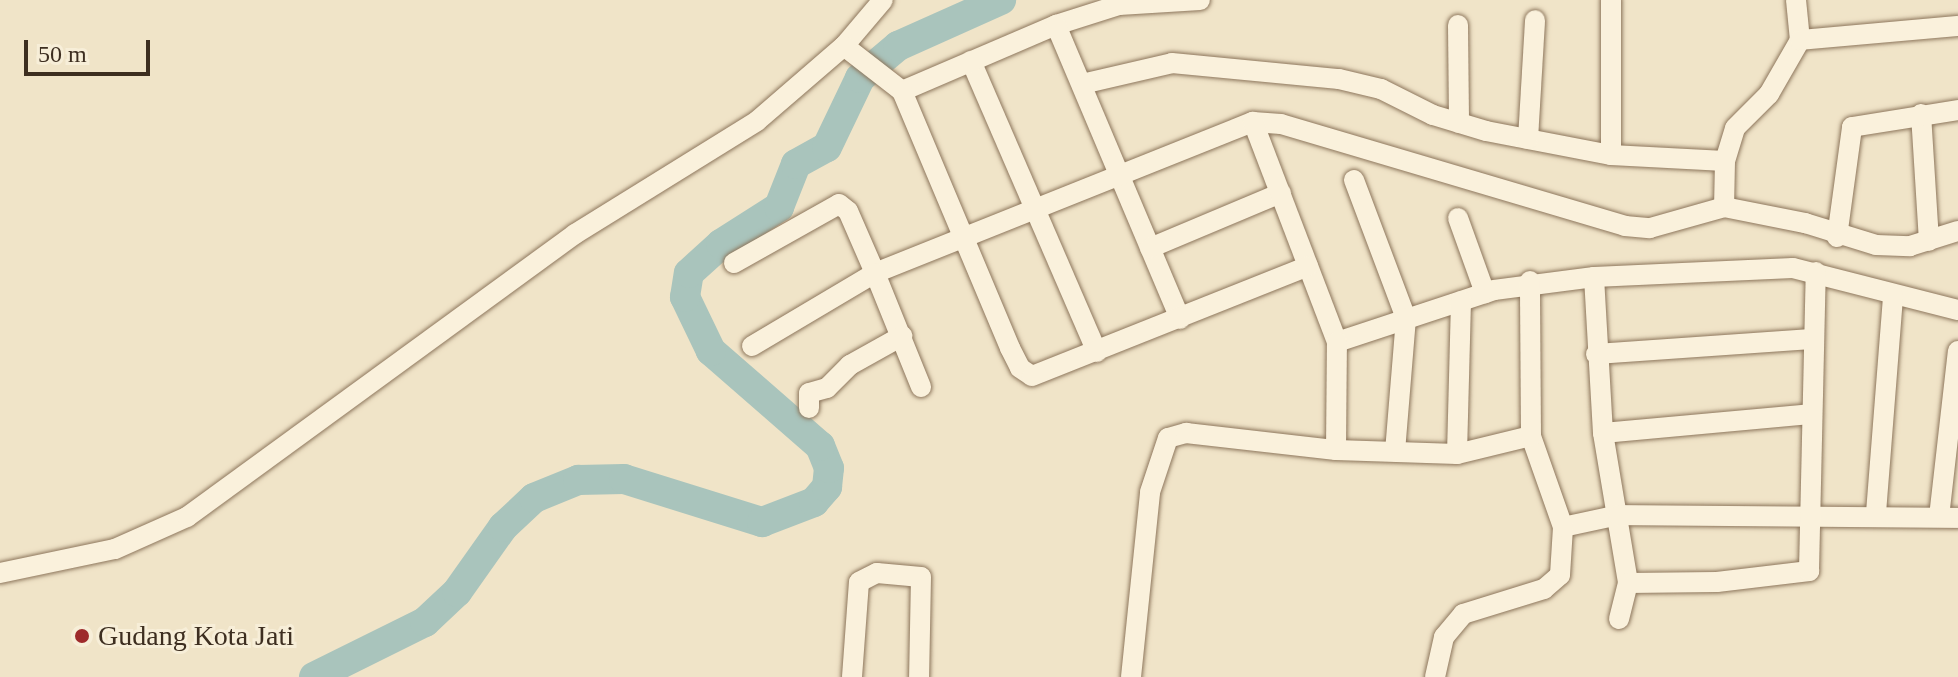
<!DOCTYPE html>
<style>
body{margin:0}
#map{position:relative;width:1958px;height:677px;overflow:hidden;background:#f0e4c8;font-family:"Times New Roman",serif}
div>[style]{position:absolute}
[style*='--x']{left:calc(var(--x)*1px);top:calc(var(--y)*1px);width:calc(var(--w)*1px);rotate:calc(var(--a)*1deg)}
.river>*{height:30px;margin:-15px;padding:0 15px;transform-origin:15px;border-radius:15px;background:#a9c4bc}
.roads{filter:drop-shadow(0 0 2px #8d765c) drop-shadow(0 0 2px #8d765c)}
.minor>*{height:20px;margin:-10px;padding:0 10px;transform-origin:10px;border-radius:10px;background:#faf1dc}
.dots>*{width:22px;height:22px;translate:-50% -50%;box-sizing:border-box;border:4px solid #f7eed8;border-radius:50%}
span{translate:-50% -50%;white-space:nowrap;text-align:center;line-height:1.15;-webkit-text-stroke:6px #f7eed8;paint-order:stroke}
.poi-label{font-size:28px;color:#3d2e20}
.left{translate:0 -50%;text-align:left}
.scale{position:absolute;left:24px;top:40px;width:126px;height:36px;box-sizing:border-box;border:4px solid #3d2e20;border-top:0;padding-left:10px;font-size:24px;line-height:28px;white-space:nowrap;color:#3d2e20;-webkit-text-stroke:6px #f7eed8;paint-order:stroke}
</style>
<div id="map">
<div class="river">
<div style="--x:314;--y:677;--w:124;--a:-26.4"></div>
<div style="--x:425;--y:622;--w:44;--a:-43.2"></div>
<div style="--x:457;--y:592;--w:80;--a:-54.7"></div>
<div style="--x:503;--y:527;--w:42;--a:-43.1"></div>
<div style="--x:534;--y:498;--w:48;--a:-22.2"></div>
<div style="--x:578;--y:480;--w:46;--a:-1.2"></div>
<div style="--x:624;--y:479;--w:145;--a:17.3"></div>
<div style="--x:762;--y:522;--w:56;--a:-21"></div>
<div style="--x:814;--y:502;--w:20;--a:-49"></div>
<div style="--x:827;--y:487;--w:19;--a:-84"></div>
<div style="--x:829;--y:468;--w:24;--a:-112"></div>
<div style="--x:820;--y:446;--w:145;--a:-138.9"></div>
<div style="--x:711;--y:351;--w:60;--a:-115.7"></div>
<div style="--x:685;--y:297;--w:24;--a:-81"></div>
<div style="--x:689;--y:273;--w:43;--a:-42.2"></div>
<div style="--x:721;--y:244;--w:69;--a:-32.5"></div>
<div style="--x:779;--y:207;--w:46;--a:-68.4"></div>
<div style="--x:796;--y:164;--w:35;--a:-29"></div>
<div style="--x:827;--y:147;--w:76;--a:-64.4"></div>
<div style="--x:860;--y:78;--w:50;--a:-40.1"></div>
<div style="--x:898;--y:46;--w:113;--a:-24.1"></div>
</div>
<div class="roads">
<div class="minor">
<div style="--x:1796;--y:0;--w:40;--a:84.3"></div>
<div style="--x:1056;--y:25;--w:66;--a:-17.6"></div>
<div style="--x:1119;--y:5;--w:81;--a:-3.5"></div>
<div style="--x:1458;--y:25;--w:98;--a:89.4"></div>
<div style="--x:844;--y:46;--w:60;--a:-49.7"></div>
<div style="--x:971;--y:61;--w:317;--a:66.6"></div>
<div style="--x:1082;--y:84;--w:92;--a:-13.1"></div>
<div style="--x:1172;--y:63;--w:168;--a:5.5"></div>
<div style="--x:1339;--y:79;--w:43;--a:13.4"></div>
<div style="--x:1381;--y:89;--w:58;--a:26.6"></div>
<div style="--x:1433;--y:115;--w:55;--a:16.8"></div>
<div style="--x:1486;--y:131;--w:127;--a:10.9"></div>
<div style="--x:1611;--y:155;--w:114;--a:3"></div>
<div style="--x:1725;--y:161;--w:46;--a:91.2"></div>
<div style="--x:902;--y:91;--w:168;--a:-23.2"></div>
<div style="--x:1056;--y:25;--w:319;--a:67.1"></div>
<div style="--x:1921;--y:114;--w:127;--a:86.4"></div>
<div style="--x:1253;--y:122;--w:28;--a:4"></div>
<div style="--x:1281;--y:124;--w:359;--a:16.5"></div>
<div style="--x:1625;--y:226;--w:25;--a:5"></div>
<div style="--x:1650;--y:228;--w:77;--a:-15.8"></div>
<div style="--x:1724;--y:207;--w:83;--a:11.2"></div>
<div style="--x:1805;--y:223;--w:74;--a:17.2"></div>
<div style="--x:1876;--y:245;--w:34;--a:2"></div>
<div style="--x:1910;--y:246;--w:50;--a:-17.4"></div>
<div style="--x:1528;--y:139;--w:119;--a:-86.6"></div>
<div style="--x:1611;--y:155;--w:155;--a:-90"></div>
<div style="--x:1725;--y:161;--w:34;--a:-73"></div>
<div style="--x:1735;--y:128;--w:48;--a:-45"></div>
<div style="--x:1769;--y:94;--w:62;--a:-60.1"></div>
<div style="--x:1800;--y:40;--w:159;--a:-5.1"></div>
<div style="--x:1354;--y:180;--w:147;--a:69.4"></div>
<div style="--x:1406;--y:318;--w:134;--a:94.7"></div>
<div style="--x:1458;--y:218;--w:80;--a:70.2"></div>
<div style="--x:1837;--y:237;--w:111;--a:-82.2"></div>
<div style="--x:1852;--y:127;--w:107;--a:-9.1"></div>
<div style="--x:1150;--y:248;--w:142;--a:-22.8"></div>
<div style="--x:734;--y:263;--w:120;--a:-29.3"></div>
<div style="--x:839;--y:204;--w:11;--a:38"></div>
<div style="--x:848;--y:211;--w:68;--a:66.5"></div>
<div style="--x:875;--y:273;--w:407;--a:-21.8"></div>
<div style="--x:1253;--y:122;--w:235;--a:69.1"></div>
<div style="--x:1337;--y:342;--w:165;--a:-18.3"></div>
<div style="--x:1494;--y:290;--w:101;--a:-7.4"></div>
<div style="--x:1594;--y:277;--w:199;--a:-2.6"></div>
<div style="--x:1793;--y:268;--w:170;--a:14.3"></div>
<div style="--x:1594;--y:277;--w:156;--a:86.7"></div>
<div style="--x:1603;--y:433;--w:152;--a:80.5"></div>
<div style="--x:752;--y:346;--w:143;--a:-30.7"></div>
<div style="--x:875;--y:273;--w:123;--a:68"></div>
<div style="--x:1596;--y:354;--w:216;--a:-4"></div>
<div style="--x:809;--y:408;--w:15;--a:-90"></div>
<div style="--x:809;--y:393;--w:19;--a:-16"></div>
<div style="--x:827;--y:388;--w:33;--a:-45"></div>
<div style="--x:850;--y:365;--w:60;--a:-29.1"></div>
<div style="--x:1603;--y:433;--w:208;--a:-5.2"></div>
<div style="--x:1336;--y:450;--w:108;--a:-89.5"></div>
<div style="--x:1457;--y:454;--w:153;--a:-88.5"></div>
<div style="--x:1876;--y:513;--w:218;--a:-85.5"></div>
<div style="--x:1939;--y:517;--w:167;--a:-83.5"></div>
<div style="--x:1563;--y:527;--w:57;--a:-12.1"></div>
<div style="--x:1619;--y:515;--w:339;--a:0.5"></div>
<div style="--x:0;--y:573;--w:117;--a:-11.8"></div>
<div style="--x:115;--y:549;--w:79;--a:-24"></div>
<div style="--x:187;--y:517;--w:480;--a:-36.1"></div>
<div style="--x:575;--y:234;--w:214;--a:-31.8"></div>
<div style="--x:757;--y:121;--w:115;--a:-40.8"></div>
<div style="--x:844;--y:46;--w:73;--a:37.8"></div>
<div style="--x:902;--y:91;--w:279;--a:67.2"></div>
<div style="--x:1010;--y:348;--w:22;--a:63"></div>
<div style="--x:1020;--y:368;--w:14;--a:34"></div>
<div style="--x:1032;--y:376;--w:297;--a:-21.7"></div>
<div style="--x:1619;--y:619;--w:37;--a:-76"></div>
<div style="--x:1628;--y:583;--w:89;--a:-0.6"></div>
<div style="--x:1717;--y:582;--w:93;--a:-6.8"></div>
<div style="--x:1809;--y:571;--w:299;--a:-88.7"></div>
<div style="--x:852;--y:677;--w:95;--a:-85.8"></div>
<div style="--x:859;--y:582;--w:20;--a:-27"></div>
<div style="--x:877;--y:573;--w:44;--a:5.2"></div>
<div style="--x:921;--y:577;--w:100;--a:91.1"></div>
<div style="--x:1131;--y:677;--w:186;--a:-84.1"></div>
<div style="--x:1150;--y:492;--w:57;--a:-71.6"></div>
<div style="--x:1168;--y:438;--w:19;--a:-16"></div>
<div style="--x:1186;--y:433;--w:151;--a:6.5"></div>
<div style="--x:1336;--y:450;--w:121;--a:1.9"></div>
<div style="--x:1457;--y:454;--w:76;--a:-13.7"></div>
<div style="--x:1435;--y:677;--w:41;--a:-77.3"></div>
<div style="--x:1444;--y:637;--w:30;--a:-50"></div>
<div style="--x:1463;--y:614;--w:85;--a:-17.2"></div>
<div style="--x:1544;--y:589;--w:21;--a:-41"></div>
<div style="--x:1560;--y:575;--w:48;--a:-86.4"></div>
<div style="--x:1563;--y:527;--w:96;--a:-109.4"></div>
<div style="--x:1531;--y:436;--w:155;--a:-90.4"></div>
</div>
</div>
<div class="dots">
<div style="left:82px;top:636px;background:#9e2a2b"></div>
</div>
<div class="poi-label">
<span class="left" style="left:98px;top:636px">Gudang Kota Jati</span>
</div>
<div class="scale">50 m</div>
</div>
